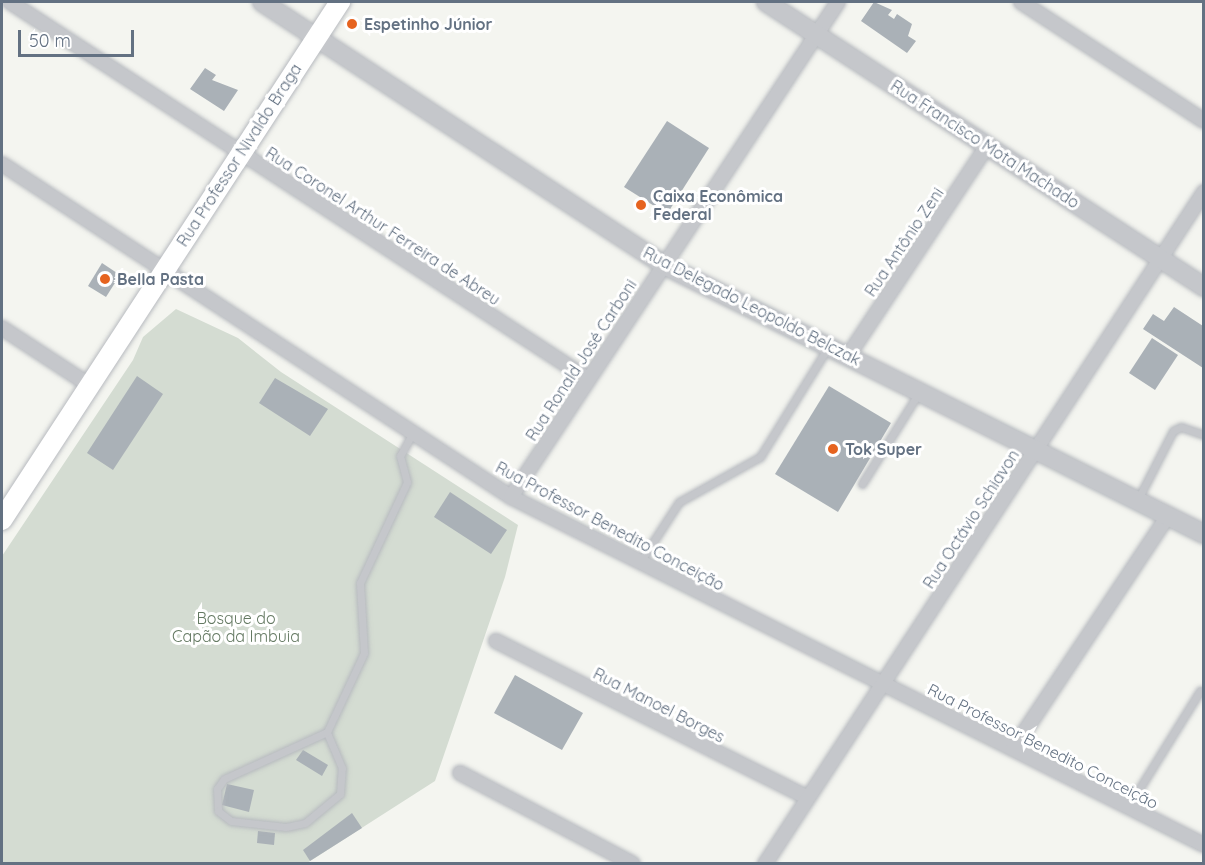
<!DOCTYPE html>
<meta charset="utf-8">
<style>
body{margin:0}
#map{position:relative;width:1205px;height:865px;overflow:hidden;background:#f4f5f0;font-family:Quicksand,sans-serif}
div>[style]{position:absolute}
[style*='--x']{left:calc(var(--x)*1px);top:calc(var(--y)*1px);width:calc(var(--w)*1px);rotate:calc(var(--a)*1deg)}
.green>*{inset:0;background:#d4dcd2}
.building>*{inset:0;background:#aab1b7}
.roads{filter:drop-shadow(0 0 2px #b7babf) drop-shadow(0 0 2px #b7babf)}
.service>*{height:7px;margin:-3.5px;padding:0 3.5px;transform-origin:3.5px;border-radius:3.5px;background:#c5c7cb}
.minor>*{height:14px;margin:-7px;padding:0 7px;transform-origin:7px;border-radius:7px;background:#c5c7cb}
.tertiary>*{height:18px;margin:-9px;padding:0 9px;transform-origin:9px;border-radius:9px;background:#c5c7cb}
.secondary>*{height:20px;margin:-10px;padding:0 10px;transform-origin:10px;border-radius:10px;background:#fff}
.dots>*{width:16px;height:16px;translate:-50% -50%;box-sizing:border-box;border:3px solid #fff;border-radius:50%}
span{translate:-50% -50%;white-space:nowrap;text-align:center;line-height:1.15;-webkit-text-stroke:6px #fff;paint-order:stroke}
.poi-label{font-size:16px;color:#637182;font-weight:700}
.left{translate:0 -50%;text-align:left}
.street-label{font-size:16px;color:#637182}
.park-label{font-size:16px;color:#647962}
.frame{position:absolute;inset:0;border:3px solid #637182;pointer-events:none}
.scale{position:absolute;left:18px;top:30px;width:116px;height:27px;box-sizing:border-box;border:3px solid #637182;border-top:0;padding-left:8px;font-size:18px;line-height:21px;white-space:nowrap;color:#637182;-webkit-text-stroke:4px #fff;paint-order:stroke}
</style>
<div id="map">
<div class="green">
<div style="clip-path:polygon(176px 309px,238px 338px,281px 372px,518px 525px,505px 577px,435px 781px,307px 863px,2px 864px,2px 556px,133px 360px,143px 337px)"></div>
</div>
<div class="building">
<div style="clip-path:polygon(874px 2px,892px 10px,888px 15px,894px 19px,897px 14px,912px 24px,908px 36px,916px 41px,907px 53px,861px 21px)"></div>
<div style="clip-path:polygon(205px 68px,216px 75px,212px 80px,238px 90px,224px 111px,190px 89px)"></div>
<div style="clip-path:polygon(667px 121px,709px 148px,667px 214px,624px 187px)"></div>
<div style="clip-path:polygon(102px 263px,120px 275px,106px 297px,88px 286px)"></div>
<div style="clip-path:polygon(1174px 307px,1203px 326px,1203px 368px,1143px 329px,1153px 314px,1164px 321px)"></div>
<div style="clip-path:polygon(1152px 338px,1178px 355px,1155px 390px,1129px 373px)"></div>
<div style="clip-path:polygon(137px 376px,163px 394px,113px 470px,87px 453px)"></div>
<div style="clip-path:polygon(275px 378px,328px 409px,310px 436px,259px 403px)"></div>
<div style="clip-path:polygon(829px 386px,891px 423px,838px 512px,775px 474px)"></div>
<div style="clip-path:polygon(450px 492px,507px 530px,491px 554px,434px 517px)"></div>
<div style="clip-path:polygon(515px 675px,583px 713px,562px 750px,494px 713px)"></div>
<div style="clip-path:polygon(303px 750px,328px 765px,322px 776px,296px 760px)"></div>
<div style="clip-path:polygon(227px 784px,254px 790px,249px 812px,222px 805px)"></div>
<div style="clip-path:polygon(352px 813px,362px 828px,310px 861px,303px 850px)"></div>
<div style="clip-path:polygon(258px 831px,275px 833px,274px 845px,257px 843px)"></div>
</div>
<div class="roads">
<div class="service">
<div style="--x:862;--y:484;--w:106;--a:-58.1"></div>
<div style="--x:1137;--y:501;--w:79;--a:-62.8"></div>
<div style="--x:1173;--y:431;--w:9;--a:-27"></div>
<div style="--x:1181;--y:427;--w:24;--a:19"></div>
<div style="--x:640;--y:562;--w:72;--a:-57"></div>
<div style="--x:679;--y:502;--w:93;--a:-29.1"></div>
<div style="--x:760;--y:457;--w:127;--a:-58.2"></div>
<div style="--x:327;--y:732;--w:113;--a:155.5"></div>
<div style="--x:224;--y:779;--w:12;--a:125"></div>
<div style="--x:217;--y:789;--w:22;--a:87"></div>
<div style="--x:218;--y:811;--w:16;--a:38"></div>
<div style="--x:231;--y:821;--w:55;--a:6.2"></div>
<div style="--x:286;--y:827;--w:19;--a:-12"></div>
<div style="--x:305;--y:823;--w:45;--a:-39.6"></div>
<div style="--x:340;--y:794;--w:26;--a:-86"></div>
<div style="--x:342;--y:768;--w:39;--a:-113"></div>
<div style="--x:327;--y:732;--w:87;--a:-64.9"></div>
<div style="--x:364;--y:653;--w:70;--a:-93.3"></div>
<div style="--x:360;--y:583;--w:111;--a:-65"></div>
<div style="--x:407;--y:482;--w:27;--a:-105"></div>
<div style="--x:400;--y:456;--w:26;--a:-61"></div>
<div style="--x:1128;--y:807;--w:137;--a:-58.2"></div>
</div>
<div class="minor">
<div style="--x:10;--y:2;--w:690;--a:33.11"></div>
<div style="--x:1021;--y:2;--w:218;--a:33"></div>
<div style="--x:2;--y:164;--w:608;--a:33.19"></div>
<div style="--x:511;--y:497;--w:775;--a:26.66"></div>
<div style="--x:2;--y:328;--w:104;--a:33.2"></div>
<div style="--x:848;--y:356;--w:252;--a:-56.5"></div>
<div style="--x:511;--y:497;--w:593;--a:-56.55"></div>
<div style="--x:496;--y:641;--w:349;--a:26.7"></div>
<div style="--x:1013;--y:749;--w:280;--a:-56.4"></div>
<div style="--x:460;--y:773;--w:195;--a:27.7"></div>
<div style="--x:765;--y:864;--w:803;--a:-56.84"></div>
</div>
<div class="tertiary">
<div style="--x:262;--y:2;--w:480;--a:33.2"></div>
<div style="--x:664;--y:265;--w:603;--a:26.48"></div>
<div style="--x:766;--y:2;--w:523;--a:33.05"></div>
</div>
<div class="secondary">
<div style="--x:2;--y:520;--w:619;--a:-56.88"></div>
</div>
</div>
<div class="dots">
<div style="left:352px;top:24px;background:#e6631f"></div>
<div style="left:641px;top:205px;background:#e6631f"></div>
<div style="left:105px;top:279px;background:#e6631f"></div>
<div style="left:833px;top:449px;background:#e6631f"></div>
</div>
<div class="poi-label">
<span class="left" style="left:364px;top:24px">Espetinho Júnior</span>
<span class="left" style="left:653px;top:205px">Caixa Econômica<br>Federal</span>
<span class="left" style="left:117px;top:279px">Bella Pasta</span>
<span class="left" style="left:845px;top:449px">Tok Super</span>
</div>
<div class="street-label">
<span style="left:985px;top:144px;rotate:33deg">Rua Francisco Mota Machado</span>
<span style="left:239px;top:155px;rotate:-57deg">Rua Professor Nivaldo Braga</span>
<span style="left:383px;top:226px;rotate:33deg">Rua Coronel Arthur Ferreira de Abreu</span>
<span style="left:904px;top:242px;rotate:-56deg">Rua Antônio Zeni</span>
<span style="left:752px;top:306px;rotate:27deg">Rua Delegado Leopoldo Belczak</span>
<span style="left:581px;top:360px;rotate:-57deg">Rua Ronald José Carboni</span>
<span style="left:971px;top:519px;rotate:-57deg">Rua Octávio Schiavon</span>
<span style="left:610px;top:526px;rotate:28deg">Rua Professor Benedito Conceição</span>
<span style="left:659px;top:705px;rotate:27deg">Rua Manoel Borges</span>
<span style="left:1043px;top:746px;rotate:27deg">Rua Professor Benedito Conceição</span>
</div>
<div class="park-label">
<span style="left:236px;top:627px">Bosque do<br>Capão da Imbuia</span>
</div>
<div class="frame"></div>
<div class="scale">50 m</div>
</div>
